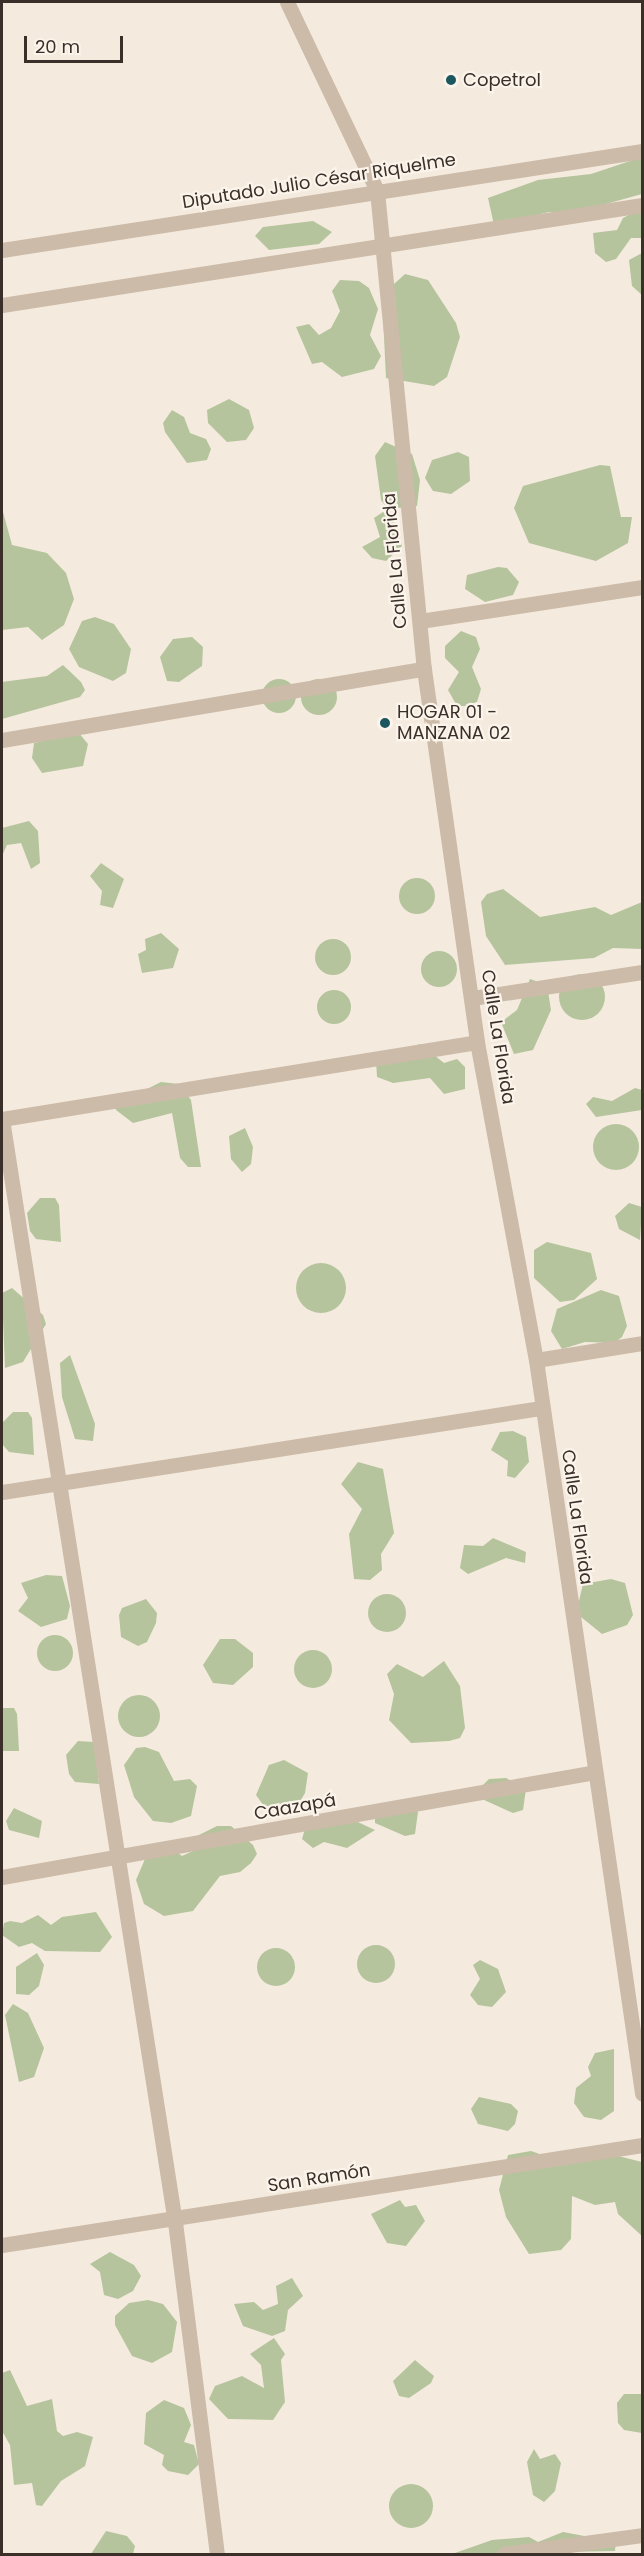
<!DOCTYPE html>
<meta charset="utf-8">
<style>
body{margin:0}
#map{position:relative;width:644px;height:2556px;overflow:hidden;background:#f4ebde;font-family:Poppins,sans-serif}
div>[style]{position:absolute}
[style*='--x']{left:calc(var(--x)*1px);top:calc(var(--y)*1px);width:calc(var(--w)*1px);rotate:calc(var(--a)*1deg)}
.green>*{inset:0;background:#b5c49d}
.round{border-radius:50%}
.minor>*{height:15px;margin:-7.5px;padding:0 7.5px;transform-origin:7.5px;border-radius:7.5px;background:#cdbba9}
.dots>*{width:16px;height:16px;translate:-50% -50%;box-sizing:border-box;border:3px solid #fbf4eb;border-radius:50%}
span{translate:-50% -50%;white-space:nowrap;text-align:center;line-height:1.15;-webkit-text-stroke:4.5px #fbf4eb;paint-order:stroke}
.poi-label{font-size:18px;color:#3a2f29}
.left{translate:0 -50%;text-align:left}
.street-label{font-size:18px;color:#3a2f29}
.frame{position:absolute;inset:0;border:3px solid #3a2f29;pointer-events:none}
.scale{position:absolute;left:24px;top:36px;width:99px;height:27px;box-sizing:border-box;border:3px solid #3a2f29;border-top:0;padding-left:8px;font-size:18px;line-height:21px;white-space:nowrap;color:#3a2f29;-webkit-text-stroke:4px #fbf4eb;paint-order:stroke}
</style>
<div id="map">
<div class="green">
<div style="clip-path:polygon(642px 157px,642px 194px,577px 212px,549px 212px,494px 225px,488px 198px,538px 180px,591px 174px)"></div>
<div style="clip-path:polygon(642px 208px,642px 238px,631px 238px,616px 259px,606px 262px,595px 253px,593px 233px,617px 230px,623px 218px)"></div>
<div style="clip-path:polygon(313px 221px,332px 232px,319px 244px,269px 250px,255px 236px,263px 227px)"></div>
<div style="clip-path:polygon(642px 253px,642px 295px,632px 286px,629px 260px)"></div>
<div style="clip-path:polygon(405px 274px,428px 280px,456px 323px,460px 337px,447px 377px,434px 386px,386px 378px,382px 295px)"></div>
<div style="clip-path:polygon(340px 280px,359px 281px,369px 288px,378px 309px,370px 335px,381px 356px,374px 369px,342px 377px,322px 362px,312px 364px,296px 327px,309px 324px,319px 335px,331px 328px,340px 311px,332px 291px)"></div>
<div style="clip-path:polygon(229px 399px,249px 410px,254px 428px,246px 440px,227px 442px,208px 423px,207px 410px)"></div>
<div style="clip-path:polygon(172px 410px,184px 417px,190px 433px,206px 439px,211px 449px,207px 460px,187px 463px,165px 432px,163px 423px)"></div>
<div style="clip-path:polygon(385px 442px,412px 454px,420px 480px,417px 506px,388px 509px,381px 500px,375px 456px)"></div>
<div style="clip-path:polygon(458px 452px,469px 457px,470px 481px,451px 494px,433px 491px,425px 478px,432px 460px)"></div>
<div style="clip-path:polygon(600px 465px,610px 466px,621px 517px,632px 517px,628px 543px,596px 561px,529px 543px,514px 508px,523px 486px)"></div>
<div style="clip-path:polygon(2px 508px,12px 545px,47px 553px,66px 573px,74px 599px,64px 625px,42px 640px,28px 627px,2px 630px)"></div>
<div style="clip-path:polygon(383px 512px,397px 525px,402px 546px,386px 561px,372px 558px,362px 547px,380px 537px,374px 518px)"></div>
<div style="clip-path:polygon(498px 567px,507px 568px,519px 582px,513px 595px,485px 602px,465px 589px,467px 575px)"></div>
<div style="clip-path:polygon(95px 617px,114px 624px,131px 649px,126px 673px,113px 681px,79px 667px,69px 649px,82px 621px)"></div>
<div style="clip-path:polygon(461px 631px,476px 637px,480px 649px,472px 667px,481px 689px,477px 702px,466px 706px,457px 706px,448px 690px,459px 672px,445px 658px,445px 646px)"></div>
<div style="clip-path:polygon(192px 637px,203px 647px,202px 666px,179px 682px,167px 681px,160px 657px,173px 639px)"></div>
<div style="clip-path:polygon(63px 665px,81px 682px,85px 690px,80px 697px,2px 719px,2px 682px,47px 676px)"></div>
<div class="round" style="left:262px;top:679px;width:34px;height:34px"></div>
<div class="round" style="left:301px;top:679px;width:36px;height:36px"></div>
<div style="clip-path:polygon(78px 732px,88px 744px,83px 766px,42px 773px,32px 758px,34px 743px)"></div>
<div style="clip-path:polygon(29px 821px,38px 831px,40px 863px,31px 869px,21px 843px,7px 845px,2px 856px,2px 828px)"></div>
<div style="clip-path:polygon(101px 863px,124px 879px,113px 908px,100px 905px,102px 891px,90px 876px)"></div>
<div class="round" style="left:399px;top:878px;width:36px;height:36px"></div>
<div style="clip-path:polygon(503px 889px,540px 917px,595px 907px,611px 915px,642px 902px,642px 949px,613px 948px,594px 958px,505px 965px,486px 936px,481px 902px,487px 894px)"></div>
<div style="clip-path:polygon(161px 933px,179px 949px,173px 968px,142px 973px,138px 954px,146px 950px,145px 939px)"></div>
<div class="round" style="left:315px;top:939px;width:36px;height:36px"></div>
<div class="round" style="left:421px;top:951px;width:36px;height:36px"></div>
<div class="round" style="left:559px;top:974px;width:46px;height:46px"></div>
<div style="clip-path:polygon(530px 979px,547px 985px,551px 1010px,533px 1050px,514px 1054px,501px 1022px,517px 1010px)"></div>
<div class="round" style="left:317px;top:990px;width:34px;height:34px"></div>
<div style="clip-path:polygon(420px 1044px,444px 1063px,457px 1059px,465px 1067px,465px 1089px,444px 1094px,430px 1078px,393px 1083px,377px 1077px,376px 1061px)"></div>
<div style="clip-path:polygon(161px 1082px,179px 1084px,191px 1100px,201px 1167px,188px 1167px,180px 1158px,172px 1113px,133px 1123px,116px 1110px,115px 1105px)"></div>
<div style="clip-path:polygon(635px 1088px,642px 1090px,642px 1110px,596px 1117px,586px 1104px,593px 1097px,612px 1101px)"></div>
<div class="round" style="left:593px;top:1124px;width:46px;height:46px"></div>
<div style="clip-path:polygon(245px 1128px,253px 1147px,251px 1164px,242px 1172px,231px 1159px,229px 1136px)"></div>
<div style="clip-path:polygon(40px 1198px,55px 1198px,59px 1205px,61px 1242px,36px 1239px,30px 1231px,27px 1213px)"></div>
<div style="clip-path:polygon(629px 1203px,642px 1207px,640px 1240px,619px 1229px,615px 1216px)"></div>
<div style="clip-path:polygon(547px 1242px,591px 1253px,597px 1279px,574px 1300px,560px 1302px,534px 1278px,534px 1250px)"></div>
<div class="round" style="left:296px;top:1263px;width:50px;height:50px"></div>
<div style="clip-path:polygon(12px 1288px,43px 1315px,46px 1324px,23px 1362px,5px 1368px,2px 1293px)"></div>
<div style="clip-path:polygon(601px 1290px,619px 1296px,627px 1326px,622px 1337px,614px 1343px,585px 1342px,562px 1349px,551px 1331px,557px 1309px)"></div>
<div style="clip-path:polygon(70px 1355px,95px 1424px,93px 1441px,75px 1439px,62px 1397px,60px 1363px)"></div>
<div style="clip-path:polygon(13px 1412px,28px 1412px,32px 1418px,34px 1455px,9px 1452px,3px 1445px,2px 1423px)"></div>
<div style="clip-path:polygon(513px 1431px,526px 1437px,529px 1462px,515px 1478px,507px 1476px,508px 1461px,491px 1450px,500px 1432px)"></div>
<div style="clip-path:polygon(358px 1462px,383px 1469px,394px 1533px,381px 1554px,382px 1570px,370px 1580px,354px 1579px,349px 1534px,362px 1509px,341px 1484px)"></div>
<div style="clip-path:polygon(493px 1538px,526px 1552px,525px 1563px,506px 1558px,468px 1574px,460px 1568px,464px 1545px,483px 1546px)"></div>
<div style="clip-path:polygon(46px 1575px,62px 1576px,70px 1606px,67px 1619px,41px 1627px,18px 1611px,28px 1598px,21px 1583px)"></div>
<div style="clip-path:polygon(611px 1579px,625px 1583px,633px 1615px,627px 1625px,602px 1634px,581px 1617px,578px 1605px,583px 1584px)"></div>
<div class="round" style="left:368px;top:1594px;width:38px;height:38px"></div>
<div style="clip-path:polygon(146px 1599px,157px 1613px,156px 1623px,147px 1642px,138px 1646px,121px 1637px,119px 1615px,122px 1608px)"></div>
<div class="round" style="left:37px;top:1635px;width:36px;height:36px"></div>
<div style="clip-path:polygon(220px 1639px,235px 1639px,253px 1653px,253px 1667px,233px 1685px,213px 1683px,203px 1665px)"></div>
<div class="round" style="left:294px;top:1650px;width:38px;height:38px"></div>
<div style="clip-path:polygon(444px 1661px,460px 1686px,465px 1728px,460px 1738px,449px 1741px,411px 1743px,389px 1720px,394px 1694px,387px 1674px,397px 1664px,423px 1677px)"></div>
<div class="round" style="left:118px;top:1695px;width:42px;height:42px"></div>
<div style="clip-path:polygon(2px 1708px,14px 1708px,17px 1714px,19px 1751px,2px 1751px)"></div>
<div style="clip-path:polygon(78px 1741px,94px 1742px,99px 1784px,75px 1782px,69px 1774px,66px 1755px)"></div>
<div style="clip-path:polygon(145px 1747px,159px 1752px,174px 1781px,190px 1779px,197px 1786px,191px 1816px,171px 1823px,153px 1821px,134px 1797px,124px 1765px,136px 1748px)"></div>
<div style="clip-path:polygon(284px 1760px,308px 1773px,305px 1793px,296px 1808px,264px 1806px,256px 1795px,269px 1765px)"></div>
<div style="clip-path:polygon(506px 1778px,526px 1789px,523px 1810px,513px 1813px,482px 1799px,482px 1786px,489px 1779px)"></div>
<div style="clip-path:polygon(399px 1802px,418px 1812px,415px 1834px,405px 1836px,375px 1823px,375px 1816px)"></div>
<div style="clip-path:polygon(14px 1808px,42px 1821px,39px 1838px,9px 1830px,6px 1821px)"></div>
<div style="clip-path:polygon(347px 1817px,375px 1830px,347px 1848px,324px 1842px,313px 1848px,302px 1839px,307px 1822px)"></div>
<div style="clip-path:polygon(217px 1826px,231px 1826px,253px 1845px,257px 1854px,251px 1863px,240px 1872px,220px 1876px,193px 1911px,164px 1916px,144px 1904px,136px 1880px,151px 1845px,166px 1845px,182px 1856px,193px 1851px,197px 1836px)"></div>
<div style="clip-path:polygon(96px 1912px,112px 1937px,100px 1952px,45px 1951px,32px 1943px,19px 1947px,2px 1935px,4px 1923px,10px 1921px,22px 1923px,38px 1915px,51px 1925px,62px 1917px)"></div>
<div class="round" style="left:357px;top:1945px;width:38px;height:38px"></div>
<div class="round" style="left:257px;top:1948px;width:38px;height:38px"></div>
<div style="clip-path:polygon(37px 1953px,44px 1965px,39px 1986px,29px 1995px,16px 1994px,16px 1967px)"></div>
<div style="clip-path:polygon(480px 1960px,498px 1969px,506px 1992px,492px 2007px,478px 2005px,470px 1995px,480px 1979px,473px 1965px)"></div>
<div style="clip-path:polygon(13px 2004px,28px 2013px,44px 2048px,34px 2077px,19px 2082px,5px 2015px)"></div>
<div style="clip-path:polygon(614px 2049px,614px 2111px,601px 2120px,584px 2117px,574px 2103px,576px 2088px,591px 2076px,588px 2067px,595px 2053px)"></div>
<div style="clip-path:polygon(479px 2097px,511px 2104px,518px 2111px,515px 2124px,508px 2131px,478px 2124px,471px 2109px)"></div>
<div style="clip-path:polygon(531px 2151px,565px 2163px,618px 2156px,642px 2162px,642px 2236px,618px 2214px,615px 2202px,595px 2205px,572px 2196px,571px 2239px,561px 2250px,529px 2254px,506px 2217px,499px 2190px,508px 2155px)"></div>
<div style="clip-path:polygon(400px 2200px,405px 2207px,416px 2205px,425px 2221px,406px 2246px,387px 2243px,371px 2214px)"></div>
<div style="clip-path:polygon(110px 2252px,134px 2265px,141px 2276px,133px 2291px,118px 2299px,104px 2295px,100px 2272px,90px 2264px)"></div>
<div style="clip-path:polygon(292px 2278px,303px 2296px,288px 2310px,285px 2331px,272px 2336px,243px 2326px,234px 2304px,254px 2302px,263px 2310px,278px 2304px,276px 2286px)"></div>
<div style="clip-path:polygon(148px 2300px,163px 2304px,177px 2322px,172px 2352px,152px 2363px,132px 2356px,115px 2325px,115px 2316px,129px 2303px)"></div>
<div style="clip-path:polygon(274px 2338px,285px 2354px,281px 2360px,285px 2402px,273px 2420px,228px 2419px,209px 2399px,215px 2386px,242px 2376px,264px 2388px,261px 2365px,250px 2354px)"></div>
<div style="clip-path:polygon(415px 2360px,434px 2376px,431px 2383px,409px 2398px,399px 2396px,393px 2381px)"></div>
<div style="clip-path:polygon(10px 2370px,27px 2406px,52px 2399px,57px 2431px,63px 2436px,77px 2432px,93px 2437px,85px 2466px,61px 2481px,42px 2506px,36px 2505px,32px 2483px,14px 2485px,10px 2445px,2px 2431px,2px 2373px)"></div>
<div style="clip-path:polygon(624px 2394px,642px 2394px,642px 2433px,624px 2430px,618px 2423px,617px 2403px)"></div>
<div style="clip-path:polygon(164px 2400px,184px 2408px,191px 2425px,184px 2442px,194px 2445px,199px 2464px,188px 2475px,168px 2471px,162px 2465px,164px 2455px,144px 2444px,146px 2413px)"></div>
<div style="clip-path:polygon(534px 2449px,540px 2459px,555px 2454px,561px 2463px,555px 2491px,544px 2502px,533px 2495px,527px 2462px)"></div>
<div class="round" style="left:389px;top:2484px;width:44px;height:44px"></div>
<div style="clip-path:polygon(106px 2531px,127px 2536px,135px 2546px,133px 2554px,91px 2554px)"></div>
<div style="clip-path:polygon(563px 2532px,616px 2542px,615px 2551px,452px 2554px,492px 2540px,529px 2537px,538px 2542px)"></div>
</div>
<div class="minor">
<div style="--x:287;--y:2;--w:209;--a:64.5"></div>
<div style="--x:377;--y:191;--w:480;--a:84.4"></div>
<div style="--x:424;--y:669;--w:377;--a:81.9"></div>
<div style="--x:477;--y:1042;--w:323;--a:79.5"></div>
<div style="--x:536;--y:1360;--w:741;--a:81.77"></div>
<div style="--x:2;--y:250;--w:648;--a:-8.79"></div>
<div style="--x:2;--y:305;--w:648;--a:-8.88"></div>
<div style="--x:420;--y:621;--w:225;--a:-8.7"></div>
<div style="--x:2;--y:740;--w:428;--a:-9.6"></div>
<div style="--x:472;--y:998;--w:172;--a:-8.7"></div>
<div style="--x:2;--y:1119;--w:1116;--a:81.09"></div>
<div style="--x:175;--y:2222;--w:335;--a:82.8"></div>
<div style="--x:2;--y:1119;--w:481;--a:-9.2"></div>
<div style="--x:536;--y:1360;--w:107;--a:-9.1"></div>
<div style="--x:2;--y:1492;--w:546;--a:-8.86"></div>
<div style="--x:2;--y:1877;--w:602;--a:-10.04"></div>
<div style="--x:2;--y:2245;--w:648;--a:-8.88"></div>
<div style="--x:504;--y:2554;--w:139;--a:-7.8"></div>
</div>
<div class="dots">
<div style="left:451px;top:80px;background:#1c565e"></div>
<div style="left:385px;top:723px;background:#1c565e"></div>
</div>
<div class="poi-label">
<span class="left" style="left:463px;top:80px">Copetrol</span>
<span class="left" style="left:397px;top:723px">HOGAR 01 -<br>MANZANA 02</span>
</div>
<div class="street-label">
<span style="left:319px;top:181px;rotate:-9deg">Diputado Julio César Riquelme</span>
<span style="left:395px;top:561px;rotate:-95deg">Calle La Florida</span>
<span style="left:498px;top:1037px;rotate:81deg">Calle La Florida</span>
<span style="left:577px;top:1517px;rotate:82deg">Calle La Florida</span>
<span style="left:295px;top:1807px;rotate:-10deg">Caazapá</span>
<span style="left:319px;top:2178px;rotate:-9deg">San Ramón</span>
</div>
<div class="frame"></div>
<div class="scale">20 m</div>
</div>
